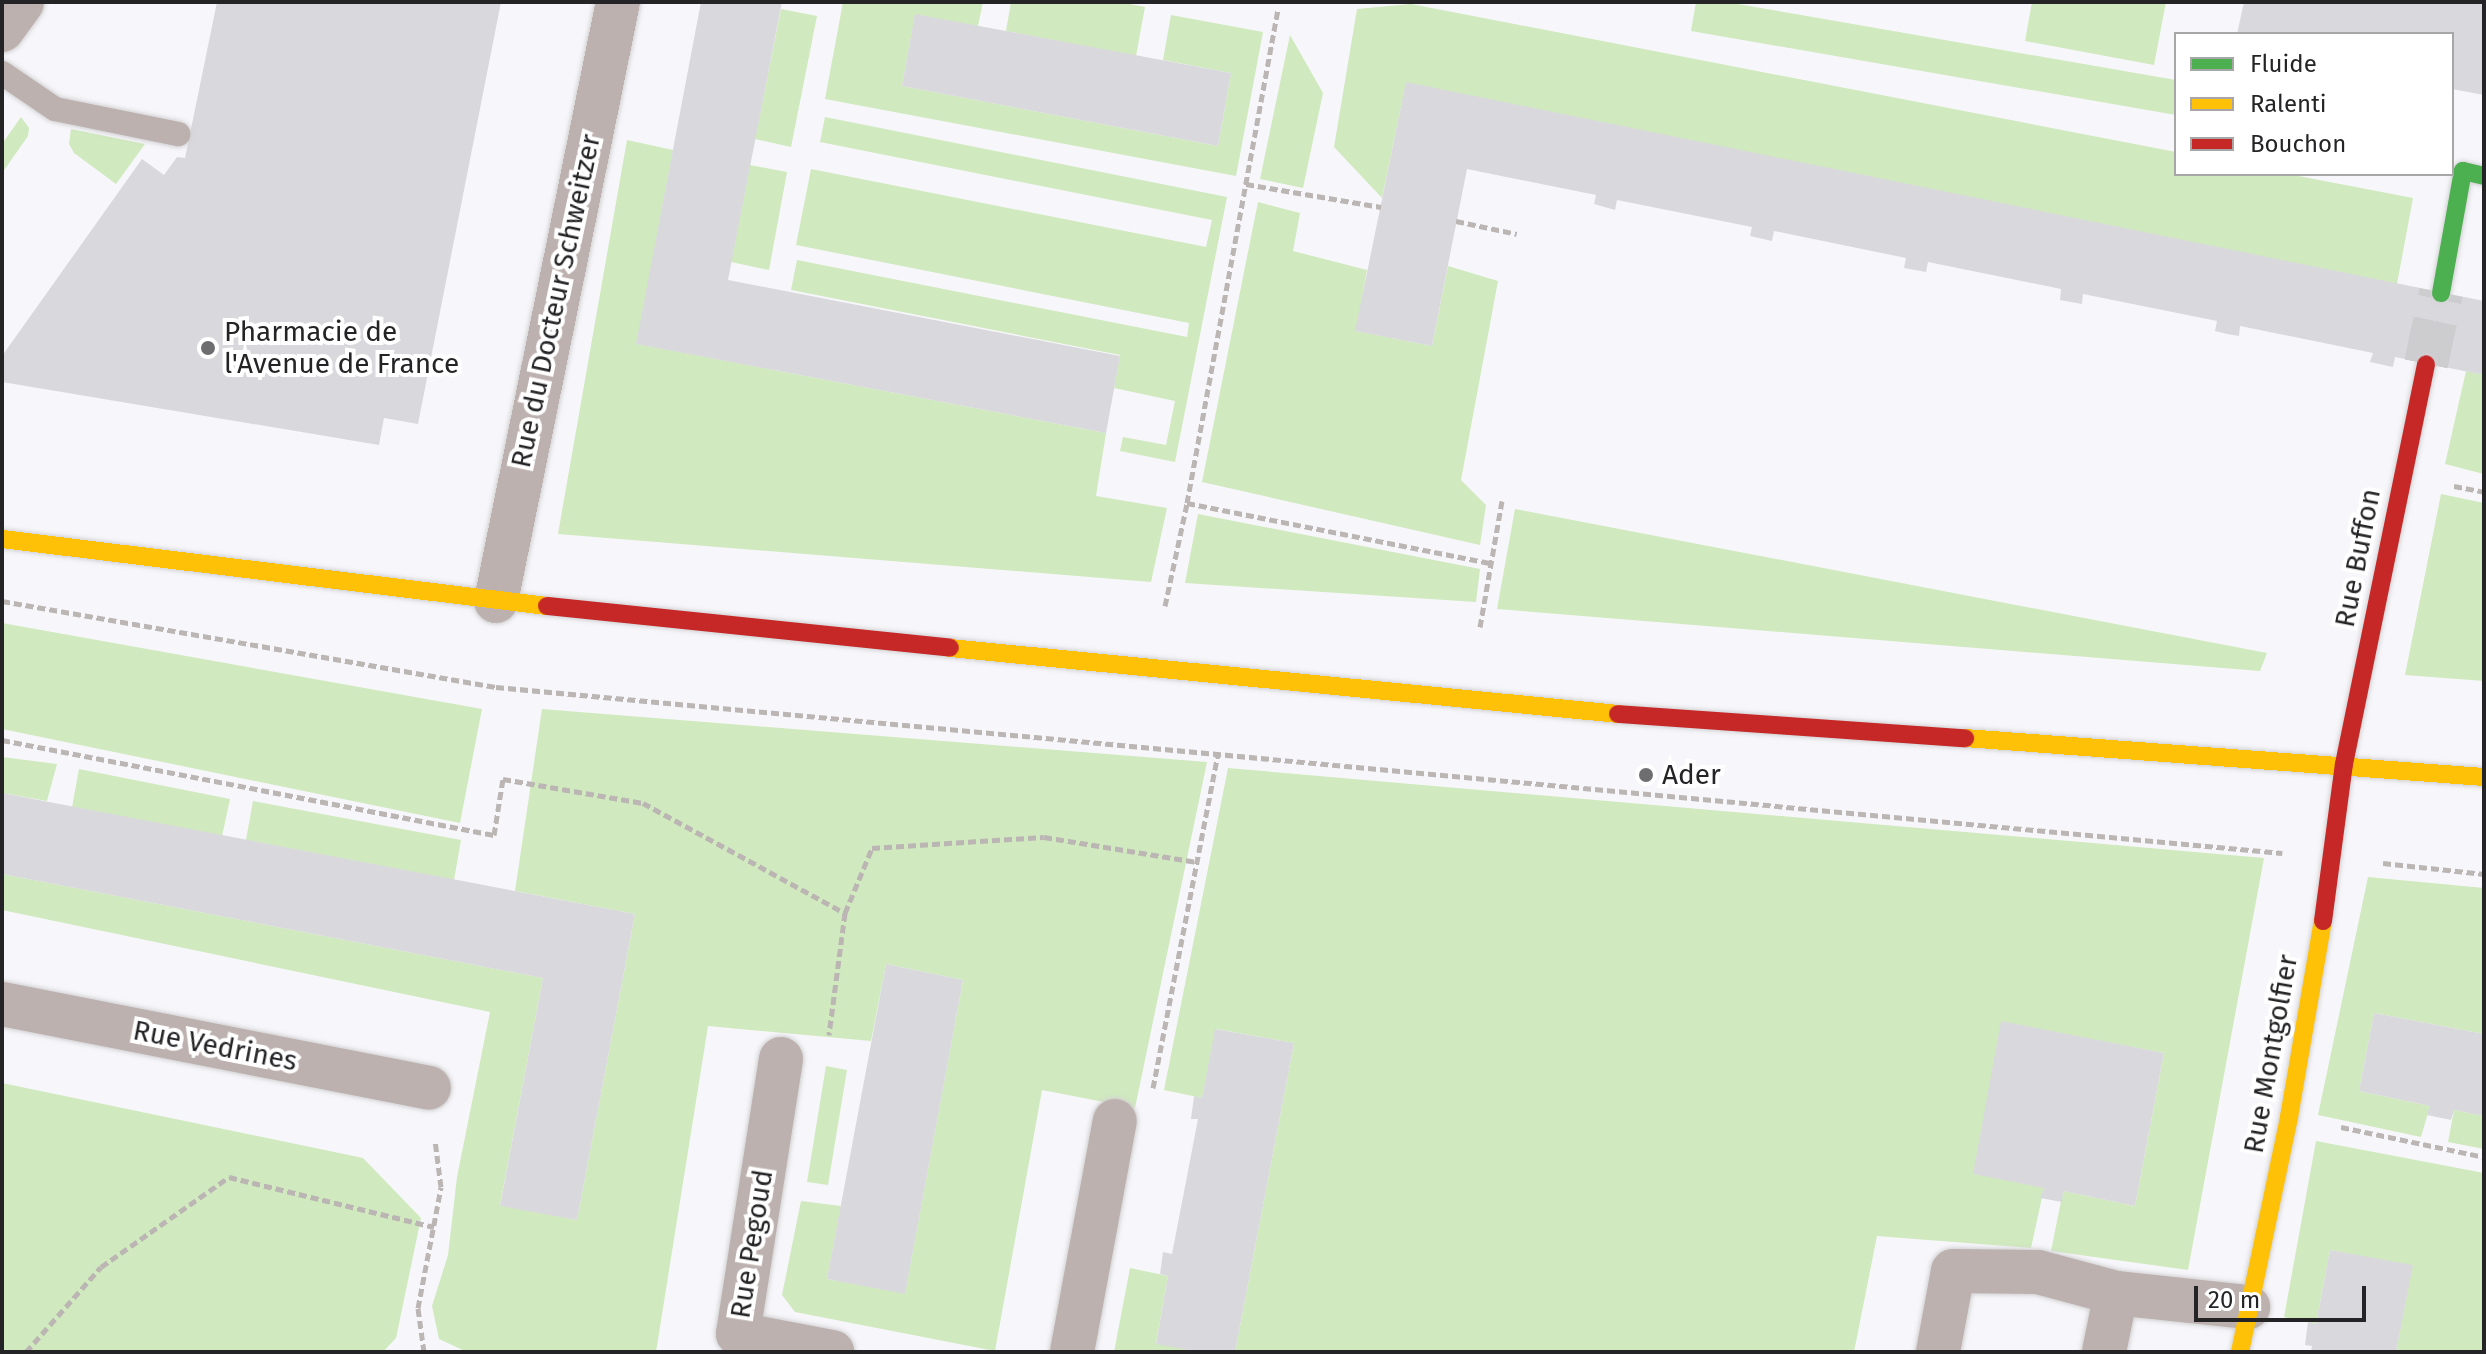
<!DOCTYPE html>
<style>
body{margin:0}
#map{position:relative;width:2486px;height:1354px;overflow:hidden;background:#f7f7fb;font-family:"Fira Sans",sans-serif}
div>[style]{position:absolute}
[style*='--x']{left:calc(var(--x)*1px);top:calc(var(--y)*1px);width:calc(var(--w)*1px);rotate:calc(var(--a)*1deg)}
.green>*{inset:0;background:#d0e9be}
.building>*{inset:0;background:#d9d9dd}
.secondary-tunnel>*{height:44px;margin-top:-22px;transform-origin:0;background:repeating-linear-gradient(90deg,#cdcdd0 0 44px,transparent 0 66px)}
.path>*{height:5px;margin-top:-2.5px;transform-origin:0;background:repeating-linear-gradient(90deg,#bbb5b4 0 8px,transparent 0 12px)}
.roads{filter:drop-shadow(0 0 2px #d2d2d4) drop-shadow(0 0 2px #d2d2d4)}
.lane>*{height:24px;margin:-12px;padding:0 12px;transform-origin:12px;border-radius:12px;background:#bcb1ae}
.street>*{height:44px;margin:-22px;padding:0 22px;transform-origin:22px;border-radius:22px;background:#bcb1ae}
.fast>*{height:18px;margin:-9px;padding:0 9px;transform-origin:9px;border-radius:9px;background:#4caf50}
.slow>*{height:18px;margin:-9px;padding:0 9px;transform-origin:9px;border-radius:9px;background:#ffc107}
.jam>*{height:18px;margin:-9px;padding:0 9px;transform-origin:9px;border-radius:9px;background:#c62828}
.dots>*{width:22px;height:22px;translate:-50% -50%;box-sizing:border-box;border:4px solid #fff;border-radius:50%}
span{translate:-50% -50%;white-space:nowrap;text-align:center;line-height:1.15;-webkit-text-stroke:8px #fff;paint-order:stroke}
.street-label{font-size:28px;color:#242426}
.poi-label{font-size:28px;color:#242426}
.left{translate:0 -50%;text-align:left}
.frame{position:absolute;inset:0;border:4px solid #242426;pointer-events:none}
.legend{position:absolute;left:2174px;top:32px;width:280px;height:144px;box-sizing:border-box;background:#fff;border:2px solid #a7a7a8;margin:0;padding:10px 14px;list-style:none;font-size:24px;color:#242426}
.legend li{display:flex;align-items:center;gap:16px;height:40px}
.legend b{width:40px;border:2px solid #a7a7a8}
.scale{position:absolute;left:2194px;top:1286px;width:172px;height:36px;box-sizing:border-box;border:4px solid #242426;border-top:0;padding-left:10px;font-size:24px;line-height:28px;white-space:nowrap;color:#242426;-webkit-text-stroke:6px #fff;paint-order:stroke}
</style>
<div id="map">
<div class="green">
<div style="clip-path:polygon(843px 2px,983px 2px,978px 26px,915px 15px,902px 86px,1218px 146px,1231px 73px,1163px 60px,1171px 15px,1263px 32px,1236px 176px,825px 99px)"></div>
<div style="clip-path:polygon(1011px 2px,1119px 2px,1145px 7px,1136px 56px,1006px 31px)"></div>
<div style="clip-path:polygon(1696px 2px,1726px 2px,2176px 80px,2176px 115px,1691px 31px)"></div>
<div style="clip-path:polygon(2032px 2px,2166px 2px,2154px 65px,2025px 41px)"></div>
<div style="clip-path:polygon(1411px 4px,2176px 152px,2176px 174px,2288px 174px,2413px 198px,2397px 284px,1406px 83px,1382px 198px,1334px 147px,1357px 9px)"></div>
<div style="clip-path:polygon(781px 9px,817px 16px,791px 147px,755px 139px)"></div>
<div style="clip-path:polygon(1290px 35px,1323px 93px,1303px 188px,1260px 179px)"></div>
<div style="clip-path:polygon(21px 117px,29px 128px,28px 136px,2px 173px,2px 144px)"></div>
<div style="clip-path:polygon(825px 117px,1227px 197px,1175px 462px,1120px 451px,1123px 437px,1166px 445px,1175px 401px,1114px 388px,1120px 355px,791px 290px,797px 260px,1187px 337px,1189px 323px,796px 245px,811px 169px,1206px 247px,1212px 220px,820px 142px)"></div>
<div style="clip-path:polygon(71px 129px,145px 144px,116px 184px,74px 153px,69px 144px)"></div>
<div style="clip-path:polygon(627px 140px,673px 150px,637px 344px,1106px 433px,1096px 496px,1167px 508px,1151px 582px,558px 534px)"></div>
<div style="clip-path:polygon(750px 165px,787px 172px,769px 270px,731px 262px)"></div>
<div style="clip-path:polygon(1258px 202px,1300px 213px,1293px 251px,1367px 270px,1356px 331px,1432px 346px,1448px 266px,1498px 281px,1461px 480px,1486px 505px,1480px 545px,1202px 482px)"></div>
<div style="clip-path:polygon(2466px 371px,2484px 375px,2484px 474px,2445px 464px)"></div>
<div style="clip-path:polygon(2441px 494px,2484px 503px,2484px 681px,2405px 675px)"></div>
<div style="clip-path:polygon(1515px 509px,2267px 653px,2260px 671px,1497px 609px)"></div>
<div style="clip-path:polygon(1198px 514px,1480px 569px,1476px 602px,1185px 583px)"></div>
<div style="clip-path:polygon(2px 623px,482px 709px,460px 823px,2px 729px)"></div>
<div style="clip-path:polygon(542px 709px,1207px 762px,1135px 1108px,1042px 1090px,995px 1351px,795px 1312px,782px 1295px,801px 1201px,841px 1206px,827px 1279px,905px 1293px,963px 980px,886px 964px,871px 1041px,708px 1026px,656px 1352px,467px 1352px,439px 1339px,432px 1306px,448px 1255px,457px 1177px,490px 1012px,2px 910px,2px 874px,543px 978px,500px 1205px,577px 1220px,635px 914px,515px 891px)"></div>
<div style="clip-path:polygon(2px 757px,57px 764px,47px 801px,2px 793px)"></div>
<div style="clip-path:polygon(1228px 768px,2264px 858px,2188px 1270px,2051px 1251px,2063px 1191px,2135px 1206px,2164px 1053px,2001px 1022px,2044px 1188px,2031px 1248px,1877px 1236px,1854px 1352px,1235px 1352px,1294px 1043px,1216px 1029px,1202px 1098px,1164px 1090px)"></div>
<div style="clip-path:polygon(79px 769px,230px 799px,222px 836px,72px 807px)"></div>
<div style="clip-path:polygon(253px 801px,461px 840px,454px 880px,246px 840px)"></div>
<div style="clip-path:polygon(2368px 877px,2484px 888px,2484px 1034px,2374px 1013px,2359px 1091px,2430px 1106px,2421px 1137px,2318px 1115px)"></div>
<div style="clip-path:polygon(826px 1066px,847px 1070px,828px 1185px,807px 1182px)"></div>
<div style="clip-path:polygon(2px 1083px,363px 1158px,421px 1218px,396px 1338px,383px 1352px,2px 1352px)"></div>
<div style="clip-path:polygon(2454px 1110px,2484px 1116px,2484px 1149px,2448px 1142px)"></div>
<div style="clip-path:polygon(2316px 1141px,2484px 1173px,2484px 1352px,2396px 1352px,2412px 1266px,2330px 1250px,2316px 1324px,2284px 1317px)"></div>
<div style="clip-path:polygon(1130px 1268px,1168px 1276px,1156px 1343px,1199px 1352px,1114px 1352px)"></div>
</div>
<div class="building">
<div style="clip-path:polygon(217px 2px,501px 2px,418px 424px,384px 418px,379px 445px,2px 382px,2px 356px,142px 159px,164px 175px,177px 157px,185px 158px)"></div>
<div style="clip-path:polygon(701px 2px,782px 2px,728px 280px,1120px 356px,1106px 433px,636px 344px)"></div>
<div style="clip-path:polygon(2244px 2px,2484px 2px,2484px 95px,2452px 89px,2452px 34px,2237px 34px)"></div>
<div style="clip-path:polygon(915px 14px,1231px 73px,1218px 146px,902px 86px)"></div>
<div style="clip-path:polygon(1406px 82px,2484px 301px,2484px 375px,2395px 357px,2393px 367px,2370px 362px,2373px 353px,2240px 326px,2239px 336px,2227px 334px,2215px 331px,2217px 321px,2083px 294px,2082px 304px,2060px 300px,2061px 289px,1928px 262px,1926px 272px,1904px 268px,1906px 258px,1774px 231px,1772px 241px,1750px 236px,1752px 227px,1617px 200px,1615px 210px,1594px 204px,1596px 195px,1467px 169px,1432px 346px,1355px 331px)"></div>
<div style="clip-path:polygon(2px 793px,635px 914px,577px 1220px,500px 1206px,543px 978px,2px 874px)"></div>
<div style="clip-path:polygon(886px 964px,963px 980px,905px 1294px,827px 1279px)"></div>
<div style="clip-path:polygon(2374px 1013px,2484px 1034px,2484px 1116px,2454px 1110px,2451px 1120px,2427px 1115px,2430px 1106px,2359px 1091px)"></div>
<div style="clip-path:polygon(2001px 1021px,2164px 1053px,2135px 1206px,2063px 1191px,2062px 1202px,2040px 1198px,2044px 1188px,1973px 1174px)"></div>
<div style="clip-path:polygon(1215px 1029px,1294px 1043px,1235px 1352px,1199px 1352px,1156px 1344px,1168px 1276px,1160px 1274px,1163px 1252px,1172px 1254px,1198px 1119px,1191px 1119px,1194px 1096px,1202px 1098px)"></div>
<div style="clip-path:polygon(2330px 1250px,2413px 1265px,2396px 1352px,2311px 1352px,2312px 1346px,2305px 1345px,2308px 1322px,2316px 1324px)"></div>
</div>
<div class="secondary-tunnel">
<div style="--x:2426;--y:364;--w:73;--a:-78.1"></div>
</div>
<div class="path">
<div style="--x:1246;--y:184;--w:137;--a:9.7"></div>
<div style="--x:1456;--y:221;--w:62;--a:12"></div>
<div style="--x:2454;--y:486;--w:31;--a:11"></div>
<div style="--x:1187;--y:503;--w:310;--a:11.2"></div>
<div style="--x:2;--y:601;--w:501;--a:9.88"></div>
<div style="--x:496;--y:687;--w:1794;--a:5.31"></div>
<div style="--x:1165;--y:606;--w:105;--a:-77.9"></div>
<div style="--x:1187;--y:503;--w:502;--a:-79.56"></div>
<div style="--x:1480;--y:627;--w:128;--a:-80.1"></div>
<div style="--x:2;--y:740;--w:501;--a:10.93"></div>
<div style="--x:494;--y:835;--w:57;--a:-80.9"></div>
<div style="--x:503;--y:779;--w:142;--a:9.7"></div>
<div style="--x:643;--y:803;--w:230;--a:28.6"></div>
<div style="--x:845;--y:913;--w:123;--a:97.5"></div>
<div style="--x:2383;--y:863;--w:102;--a:6.2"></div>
<div style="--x:845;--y:913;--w:70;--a:-67.4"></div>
<div style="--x:872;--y:848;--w:172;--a:-3.7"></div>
<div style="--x:1044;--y:837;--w:155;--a:9.3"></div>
<div style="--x:1153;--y:1088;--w:339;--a:-79"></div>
<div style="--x:2341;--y:1127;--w:146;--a:11.8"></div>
<div style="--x:26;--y:1352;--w:113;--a:-48.6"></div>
<div style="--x:101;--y:1267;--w:156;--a:-35.1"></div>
<div style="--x:229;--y:1177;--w:211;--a:13.7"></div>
<div style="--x:424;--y:1352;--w:44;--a:-97.8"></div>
<div style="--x:418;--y:1308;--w:123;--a:-79.2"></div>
<div style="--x:441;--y:1187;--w:47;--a:-97.3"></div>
</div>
<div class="roads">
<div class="lane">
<div style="--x:2;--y:73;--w:64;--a:34.2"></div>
<div style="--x:55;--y:109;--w:126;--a:11.5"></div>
</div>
<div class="street">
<div style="--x:2;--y:30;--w:34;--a:-54"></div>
<div style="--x:496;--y:601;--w:611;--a:-78.49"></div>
<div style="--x:2;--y:1004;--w:435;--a:11.1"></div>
<div style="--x:781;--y:1059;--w:278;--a:98.9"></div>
<div style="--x:738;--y:1334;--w:96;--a:10.8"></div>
<div style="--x:1072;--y:1352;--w:235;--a:-79.5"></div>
<div style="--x:1938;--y:1352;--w:82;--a:-79.5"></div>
<div style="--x:1953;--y:1271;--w:85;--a:0.7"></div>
<div style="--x:2038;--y:1272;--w:81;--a:15.1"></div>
<div style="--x:2116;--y:1293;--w:133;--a:6.1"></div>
<div style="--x:2104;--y:1352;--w:60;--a:-78.5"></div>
</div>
<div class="fast">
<div style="--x:2441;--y:293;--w:124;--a:-79.8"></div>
<div style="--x:2463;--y:171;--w:22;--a:13"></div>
</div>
<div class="slow">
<div style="--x:2;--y:539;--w:549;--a:7.01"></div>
<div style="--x:950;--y:648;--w:671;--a:5.64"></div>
<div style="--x:1965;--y:738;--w:520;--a:4.3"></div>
<div style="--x:2240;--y:1352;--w:240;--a:-78.2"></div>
<div style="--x:2289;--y:1117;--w:199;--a:-80.2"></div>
</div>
<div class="jam">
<div style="--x:547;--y:606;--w:405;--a:5.9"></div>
<div style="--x:1618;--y:714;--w:348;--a:4"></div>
<div style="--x:2323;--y:921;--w:158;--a:-82.4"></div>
<div style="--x:2344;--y:764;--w:408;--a:-78.4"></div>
</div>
</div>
<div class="dots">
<div style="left:208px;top:348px;background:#6e6e71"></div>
<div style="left:1646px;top:775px;background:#6e6e71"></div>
</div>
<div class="street-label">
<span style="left:556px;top:301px;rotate:-78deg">Rue du Docteur Schweitzer</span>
<span style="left:2358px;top:558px;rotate:-79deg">Rue Buffon</span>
<span style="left:215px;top:1046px;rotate:11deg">Rue Vedrines</span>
<span style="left:2271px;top:1054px;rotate:-80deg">Rue Montgolfier</span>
<span style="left:752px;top:1244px;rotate:-81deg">Rue Pegoud</span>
</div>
<div class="poi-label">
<span class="left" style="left:224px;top:348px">Pharmacie de<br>l'Avenue de France</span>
<span class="left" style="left:1662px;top:775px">Ader</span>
</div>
<div class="frame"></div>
<ul class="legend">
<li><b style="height:10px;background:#4caf50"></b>Fluide</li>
<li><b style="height:10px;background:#ffc107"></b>Ralenti</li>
<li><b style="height:10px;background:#c62828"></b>Bouchon</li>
</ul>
<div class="scale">20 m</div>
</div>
